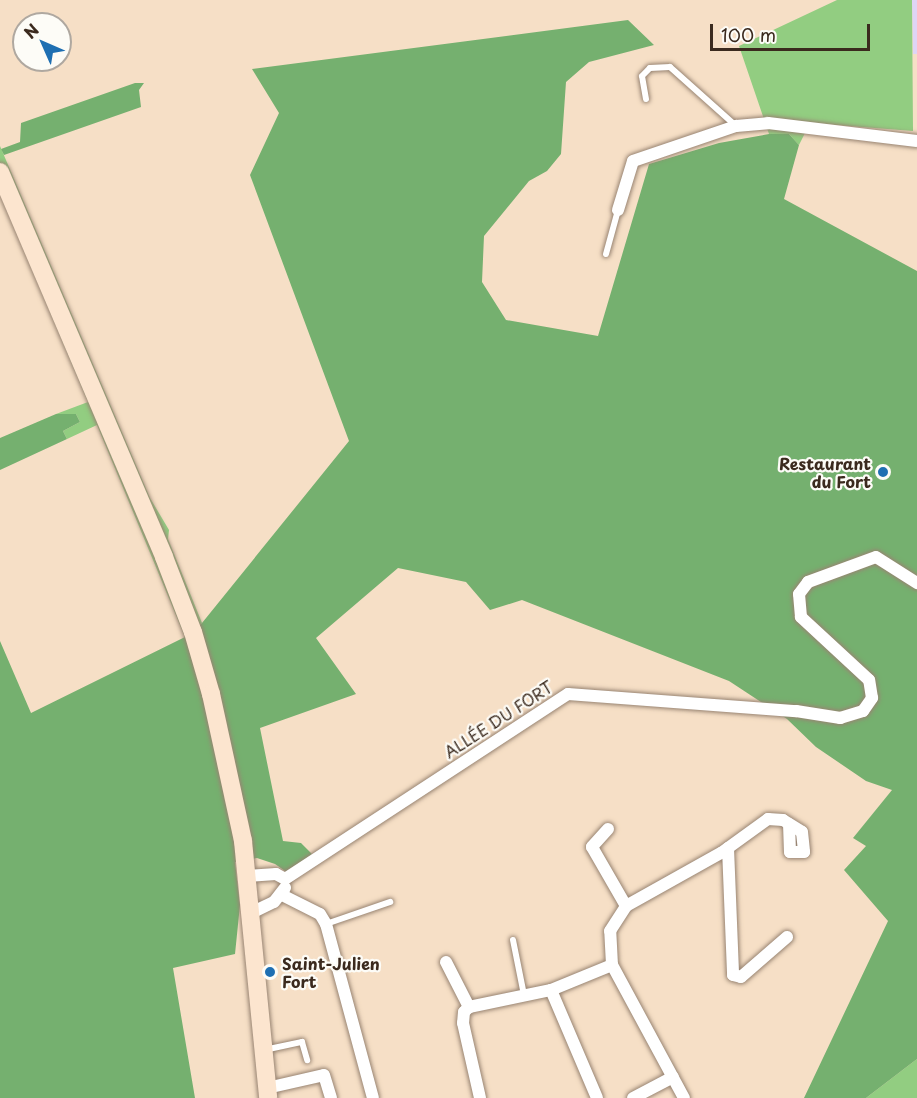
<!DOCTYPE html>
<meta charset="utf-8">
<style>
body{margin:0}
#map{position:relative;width:917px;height:1098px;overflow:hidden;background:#f6dfc6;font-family:"Playpen Sans",sans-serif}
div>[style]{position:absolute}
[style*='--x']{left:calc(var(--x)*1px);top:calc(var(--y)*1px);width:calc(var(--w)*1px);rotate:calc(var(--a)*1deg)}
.built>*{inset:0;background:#dfd5f5}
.green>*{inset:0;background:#92cd81}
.forest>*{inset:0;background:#75b06f}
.roads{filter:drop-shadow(0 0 2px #988472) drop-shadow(0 0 2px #988472)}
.lane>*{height:6px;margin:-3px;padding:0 3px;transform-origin:3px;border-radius:3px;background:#fff}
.street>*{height:12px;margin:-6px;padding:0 6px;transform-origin:6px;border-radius:6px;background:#fff}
.secondary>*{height:18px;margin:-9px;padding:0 9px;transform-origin:9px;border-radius:9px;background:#fce5cf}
.dots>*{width:16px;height:16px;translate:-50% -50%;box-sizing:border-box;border:3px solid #fdfcf7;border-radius:50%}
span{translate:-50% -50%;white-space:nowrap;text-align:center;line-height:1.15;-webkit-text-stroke:4.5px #fdfcf7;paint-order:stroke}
.poi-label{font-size:16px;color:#3b2a1e;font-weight:700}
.right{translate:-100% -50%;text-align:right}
.left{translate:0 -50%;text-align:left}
.street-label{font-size:16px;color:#3b2a1e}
.north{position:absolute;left:12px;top:12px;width:60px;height:60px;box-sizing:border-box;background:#fdfcf7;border:2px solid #afa8a0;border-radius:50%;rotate:315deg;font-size:16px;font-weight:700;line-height:24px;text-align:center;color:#3b2a1e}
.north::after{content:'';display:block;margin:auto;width:21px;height:27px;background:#1f6fb2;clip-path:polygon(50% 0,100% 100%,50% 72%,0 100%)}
.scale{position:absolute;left:710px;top:24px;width:160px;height:27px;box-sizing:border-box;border:3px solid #3b2a1e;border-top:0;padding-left:8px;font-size:18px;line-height:21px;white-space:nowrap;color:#3b2a1e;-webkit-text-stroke:4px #fdfcf7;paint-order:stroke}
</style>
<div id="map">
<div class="built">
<div style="clip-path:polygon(912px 0,917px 0,917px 54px,913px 54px)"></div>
</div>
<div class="green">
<div style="clip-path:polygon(837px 0,912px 0,913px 131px,810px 123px,799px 145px,789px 134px,769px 134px,739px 46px)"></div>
<div style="clip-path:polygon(0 146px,150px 498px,169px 530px,168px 539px,202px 623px,185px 637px,97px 425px,67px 439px,63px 431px,80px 422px,76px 414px,56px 414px,88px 402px,0 193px)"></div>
<div style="clip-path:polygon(917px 1059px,917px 1098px,866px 1098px)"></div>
</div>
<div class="forest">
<div style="clip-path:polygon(628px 20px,654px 45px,589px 62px,566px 82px,561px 154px,547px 171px,529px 181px,484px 236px,482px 282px,506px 320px,598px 336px,649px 164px,719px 143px,769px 134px,789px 134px,799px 145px,784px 199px,917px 271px,917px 1059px,866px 1098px,804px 1098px,888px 921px,844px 870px,866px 846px,853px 838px,892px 790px,866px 781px,816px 747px,787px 719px,729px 681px,522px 600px,490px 610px,466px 582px,398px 568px,316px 638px,356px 694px,260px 728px,283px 841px,301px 843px,312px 854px,288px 873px,275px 864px,257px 858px,235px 862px,240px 905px,235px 954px,173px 968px,195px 1098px,0 1098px,0 641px,31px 713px,185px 637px,202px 623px,349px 441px,250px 175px,279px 113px,252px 69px)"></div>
<div style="clip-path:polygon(135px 83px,144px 83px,139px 90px,141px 107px,4px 155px,1px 149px,20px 142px,21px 123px)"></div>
<div style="clip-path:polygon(56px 414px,76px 414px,80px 422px,63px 431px,67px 439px,0 470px,0 438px)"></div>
</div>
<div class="roads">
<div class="lane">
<div style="--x:646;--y:99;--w:23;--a:-100"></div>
<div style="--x:642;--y:76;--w:11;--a:-45"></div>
<div style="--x:650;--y:68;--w:20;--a:-3"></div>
<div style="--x:670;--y:67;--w:89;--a:41.8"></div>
<div style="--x:606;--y:254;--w:46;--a:-74.7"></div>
<div style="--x:326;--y:924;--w:68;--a:-19"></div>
<div style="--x:513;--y:940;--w:56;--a:78.7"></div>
<div style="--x:264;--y:1050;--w:39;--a:-12"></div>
<div style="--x:302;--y:1042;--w:19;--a:74"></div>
</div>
<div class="street">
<div style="--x:618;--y:210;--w:51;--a:-73"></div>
<div style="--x:633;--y:161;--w:109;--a:-18.8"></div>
<div style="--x:736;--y:126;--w:32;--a:-5"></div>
<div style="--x:768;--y:123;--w:150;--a:6.9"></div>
<div style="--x:608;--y:829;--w:24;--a:132"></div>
<div style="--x:592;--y:847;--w:68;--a:60"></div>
<div style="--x:728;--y:848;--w:127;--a:87.7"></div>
<div style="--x:733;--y:975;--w:8;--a:14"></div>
<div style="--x:741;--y:977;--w:61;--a:-41"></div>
<div style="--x:247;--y:876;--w:29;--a:-4"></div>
<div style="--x:276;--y:874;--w:10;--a:29"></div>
<div style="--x:285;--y:879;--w:338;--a:-33.2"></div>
<div style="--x:568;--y:694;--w:229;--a:4.3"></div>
<div style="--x:796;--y:711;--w:45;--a:9"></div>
<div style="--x:840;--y:718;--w:24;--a:-17"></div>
<div style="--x:863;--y:711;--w:16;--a:-55"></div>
<div style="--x:872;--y:698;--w:18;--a:-99"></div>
<div style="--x:869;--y:680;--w:93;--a:-137.2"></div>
<div style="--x:801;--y:617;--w:23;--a:-95"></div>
<div style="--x:799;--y:594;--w:15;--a:-53"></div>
<div style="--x:808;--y:582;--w:72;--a:-20.2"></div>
<div style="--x:876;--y:557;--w:49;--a:32.4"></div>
<div style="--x:282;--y:895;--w:42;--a:26.6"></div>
<div style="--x:320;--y:914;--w:12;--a:59"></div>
<div style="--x:326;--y:924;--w:180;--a:74.9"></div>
<div style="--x:251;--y:913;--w:25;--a:-26"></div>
<div style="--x:274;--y:902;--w:18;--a:-52"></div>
<div style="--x:446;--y:962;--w:51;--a:62.9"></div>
<div style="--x:469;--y:1007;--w:7;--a:135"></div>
<div style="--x:464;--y:1012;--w:11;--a:95"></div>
<div style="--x:463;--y:1023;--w:77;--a:77.2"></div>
<div style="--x:551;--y:990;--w:117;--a:66.9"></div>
<div style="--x:469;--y:1007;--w:84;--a:-11.7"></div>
<div style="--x:551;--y:990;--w:66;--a:-22.3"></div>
<div style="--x:267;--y:1088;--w:58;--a:-12.8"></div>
<div style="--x:324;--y:1075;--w:24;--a:73"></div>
<div style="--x:633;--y:1098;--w:45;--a:-27.7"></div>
<div style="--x:684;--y:1098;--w:151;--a:-118.4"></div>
<div style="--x:612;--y:965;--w:34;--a:-93"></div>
<div style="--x:610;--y:931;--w:30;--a:-57"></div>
<div style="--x:626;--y:906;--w:109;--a:-29.2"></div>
<div style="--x:721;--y:853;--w:58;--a:-35.9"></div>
<div style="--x:768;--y:819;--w:15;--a:4"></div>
<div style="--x:783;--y:820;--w:22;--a:32"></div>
<div style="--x:802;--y:832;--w:20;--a:84"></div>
<div style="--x:804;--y:852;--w:14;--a:180"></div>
<div style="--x:790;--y:852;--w:28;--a:-92"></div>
</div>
<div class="secondary">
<div style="--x:0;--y:172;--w:418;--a:66.9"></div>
<div style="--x:164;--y:557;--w:80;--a:68.9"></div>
<div style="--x:193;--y:632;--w:65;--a:73.8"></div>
<div style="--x:211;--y:694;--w:150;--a:77.7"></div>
<div style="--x:243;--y:841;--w:258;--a:84.4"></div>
</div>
</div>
<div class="dots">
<div style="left:883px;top:472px;background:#1f6fb2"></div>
<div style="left:270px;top:972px;background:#1f6fb2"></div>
</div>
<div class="poi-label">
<span class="right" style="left:871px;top:472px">Restaurant<br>du Fort</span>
<span class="left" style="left:282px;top:972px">Saint-Julien<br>Fort</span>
</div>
<div class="street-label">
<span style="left:498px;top:719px;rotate:-33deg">ALLÉE DU FORT</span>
</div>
<div class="north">N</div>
<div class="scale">100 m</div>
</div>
